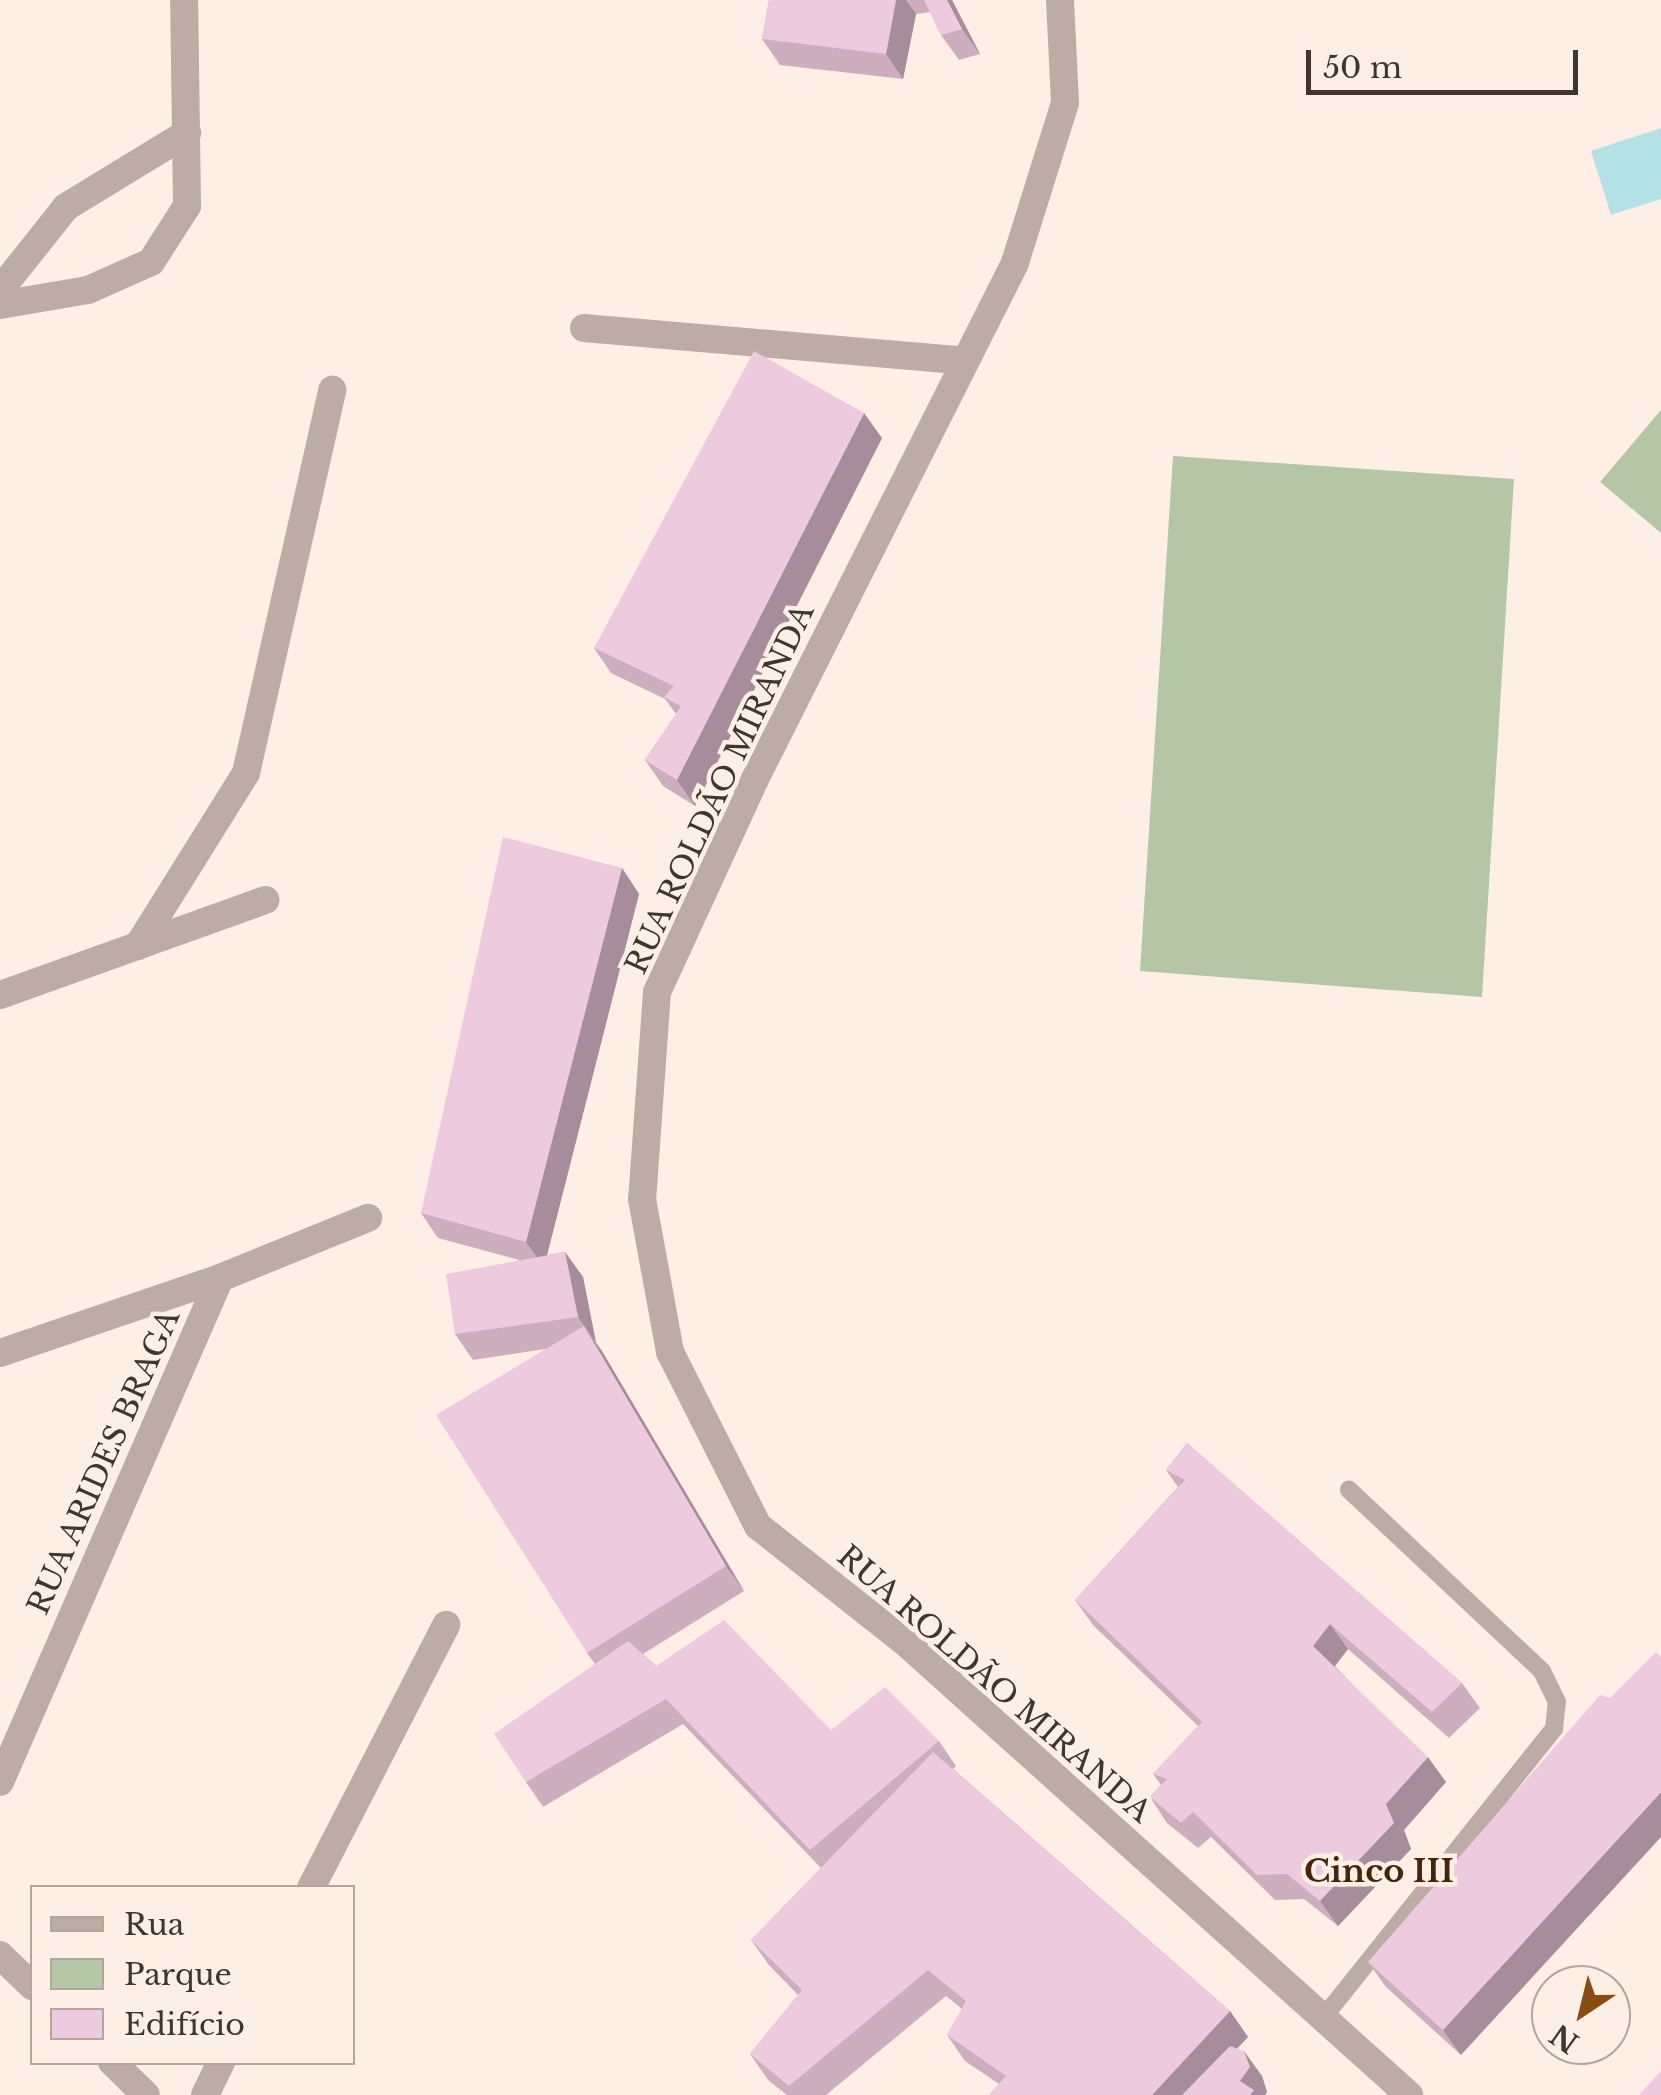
<!DOCTYPE html>
<meta charset="utf-8">
<style>
body{margin:0}
#map{position:relative;width:1661px;height:2095px;overflow:hidden;background:#fdefe5;font-family:"Libre Baskerville",serif}
div>[style]{position:absolute}
[style*='--x']{left:calc(var(--x)*1px);top:calc(var(--y)*1px);width:calc(var(--w)*1px);rotate:calc(var(--a)*1deg)}
.green>*{inset:0;background:#b4c6a6}
.water>*{inset:0;background:#b3e1e6}
.service>*{height:18px;margin:-9px;padding:0 9px;transform-origin:9px;border-radius:9px;background:#bcaca5}
.minor>*{height:28px;margin:-14px;padding:0 14px;transform-origin:14px;border-radius:14px;background:#bcaca5}
.tertiary>*{height:28px;margin:-14px;padding:0 14px;transform-origin:14px;border-radius:14px;background:#bcaca5}
.wall>*{inset:0;background:#cdaebf}
.shaded-wall>*{inset:0;background:#a78d9b}
.building>*{inset:0;background:#eecade}
span{translate:-50% -50%;white-space:nowrap;text-align:center;line-height:1.15;-webkit-text-stroke:9px #fdefe5;paint-order:stroke}
.street-label{font-size:30px;color:#3f362f}
.neighbourhood-label{font-size:32px;color:#44250b;font-weight:700}
.legend{position:absolute;left:30px;top:1885px;width:325px;height:180px;box-sizing:border-box;background:#fdefe5;border:2px solid #b1a59c;margin:0;padding:12px 18px;list-style:none;font-size:30px;color:#3f362f}
.legend li{display:flex;align-items:center;gap:20px;height:50px}
.legend b{width:50px;border:2px solid #b1a59c}
.north{position:absolute;left:1531px;top:1965px;width:100px;height:100px;box-sizing:border-box;background:#fdefe5;border:2px solid #b1a59c;border-radius:50%;rotate:215deg;font-size:28px;font-weight:700;line-height:40px;text-align:center;color:#3f362f}
.north::after{content:'';display:block;margin:auto;width:35px;height:45px;background:#894b0f;clip-path:polygon(50% 0,100% 100%,50% 72%,0 100%)}
.scale{position:absolute;left:1306px;top:50px;width:272px;height:45px;box-sizing:border-box;border:5px solid #3f362f;border-top:0;padding-left:12px;font-size:30px;line-height:35px;white-space:nowrap;color:#3f362f;-webkit-text-stroke:8px #fdefe5;paint-order:stroke}
</style>
<div id="map">
<div class="green">
<div style="clip-path:polygon(1661px 410px,1661px 533px,1600px 482px)"></div>
<div style="clip-path:polygon(1173px 456px,1514px 479px,1482px 997px,1140px 971px)"></div>
</div>
<div class="water">
<div style="clip-path:polygon(1661px 128px,1661px 199px,1611px 215px,1591px 151px)"></div>
</div>
<div class="service">
<div style="--x:1323;--y:2018;--w:370;--a:-51.4"></div>
<div style="--x:1554;--y:1729;--w:27;--a:-84"></div>
<div style="--x:1557;--y:1702;--w:34;--a:-116"></div>
<div style="--x:1542;--y:1671;--w:265;--a:-136.8"></div>
</div>
<div class="minor">
<div style="--x:1060;--y:0;--w:103;--a:87.2"></div>
<div style="--x:1065;--y:103;--w:168;--a:107.4"></div>
<div style="--x:1015;--y:263;--w:578;--a:116.74"></div>
<div style="--x:755;--y:779;--w:234;--a:114.7"></div>
<div style="--x:657;--y:992;--w:208;--a:94.1"></div>
<div style="--x:642;--y:1199;--w:156;--a:79.6"></div>
<div style="--x:670;--y:1352;--w:195;--a:63.2"></div>
<div style="--x:758;--y:1526;--w:187;--a:38.3"></div>
<div style="--x:905;--y:1642;--w:678;--a:41.95"></div>
<div style="--x:584;--y:328;--w:383;--a:4.9"></div>
<div style="--x:138;--y:946;--w:204;--a:-58"></div>
<div style="--x:246;--y:773;--w:393;--a:-77.3"></div>
<div style="--x:0;--y:995;--w:282;--a:-19.7"></div>
<div style="--x:0;--y:1353;--w:232;--a:-18.8"></div>
<div style="--x:220;--y:1278;--w:160;--a:-22.1"></div>
<div style="--x:0;--y:1782;--w:550;--a:-66.42"></div>
<div style="--x:311;--y:1888;--w:296;--a:-62.8"></div>
<div style="--x:0;--y:1955;--w:45;--a:44.1"></div>
<div style="--x:112;--y:2062;--w:47;--a:44.1"></div>
<div style="--x:205;--y:2095;--w:37;--a:-64"></div>
</div>
<div class="tertiary">
<div style="--x:0;--y:290;--w:106;--a:-51.5"></div>
<div style="--x:66;--y:207;--w:142;--a:-31.4"></div>
<div style="--x:0;--y:305;--w:89;--a:-9.7"></div>
<div style="--x:88;--y:290;--w:69;--a:-24"></div>
<div style="--x:151;--y:262;--w:67;--a:-57.3"></div>
<div style="--x:187;--y:206;--w:206;--a:-90.8"></div>
</div>
<div class="wall">
<div style="clip-path:polygon(769px 0,952px 0,980px 54px,959px 60px,941px 35px,930px 12px,916px 14px,903px 79px,780px 65px,762px 39px)"></div>
<div style="clip-path:polygon(882px 438px,695px 806px,663px 786px,645px 760px,676px 714px,665px 699px,611px 673px,594px 648px)"></div>
<div style="clip-path:polygon(622px 868px,639px 894px,547px 1255px,565px 1252px,583px 1277px,595px 1342px,744px 1591px,643px 1654px,656px 1666px,831px 1730px,939px 1741px,956px 1766px,953px 1769px,1230px 2011px,1248px 2037px,1237px 2048px,1262px 2076px,1267px 2092px,1265px 2095px,989px 2095px,999px 2084px,965px 2061px,947px 2035px,962px 2009px,946px 1996px,826px 2095px,787px 2095px,768px 2080px,750px 2054px,798px 1995px,769px 1965px,751px 1940px,821px 1868px,683px 1724px,543px 1807px,526px 1782px,595px 1664px,587px 1653px,545px 1349px,473px 1360px,455px 1334px,519px 1260px,438px 1238px,421px 1213px)"></div>
<div style="clip-path:polygon(1187px 1443px,1462px 1683px,1480px 1708px,1449px 1738px,1348px 1649px,1335px 1666px,1446px 1782px,1404px 1830px,1411px 1849px,1338px 1926px,1304px 1899px,1275px 1900px,1211px 1837px,1198px 1848px,1167px 1823px,1150px 1797px,1161px 1785px,1153px 1774px,1198px 1726px,1093px 1625px,1075px 1600px,1178px 1487px,1166px 1470px)"></div>
<div style="clip-path:polygon(1610px 1698px,1461px 2055px,1386px 1987px,1368px 1962px)"></div>
</div>
<div class="shaded-wall">
<div style="clip-path:polygon(896px 0,906px 0,916px 14px,903px 79px,886px 54px)"></div>
<div style="clip-path:polygon(947px 0,952px 0,980px 54px,962px 29px)"></div>
<div style="clip-path:polygon(864px 413px,882px 438px,695px 806px,677px 780px)"></div>
<div style="clip-path:polygon(622px 868px,639px 894px,544px 1267px,526px 1242px)"></div>
<div style="clip-path:polygon(565px 1252px,583px 1277px,596px 1342px,578px 1317px)"></div>
<div style="clip-path:polygon(584px 1326px,602px 1351px,744px 1591px,726px 1566px)"></div>
<div style="clip-path:polygon(1330px 1624px,1348px 1649px,1331px 1671px,1313px 1646px)"></div>
<div style="clip-path:polygon(1428px 1757px,1446px 1782px,1404px 1830px,1411px 1849px,1338px 1926px,1320px 1901px,1386px 1804px)"></div>
<div style="clip-path:polygon(1661px 1792px,1661px 1837px,1461px 2055px,1443px 2030px)"></div>
<div style="clip-path:polygon(1230px 2011px,1248px 2037px,1194px 2095px,1152px 2095px)"></div>
<div style="clip-path:polygon(1244px 2051px,1262px 2076px,1267px 2092px,1265px 2095px,1249px 2095px,1240px 2081px)"></div>
</div>
<div class="building">
<div style="clip-path:polygon(769px 0,896px 0,886px 54px,762px 39px)"></div>
<div style="clip-path:polygon(924px 0,947px 0,962px 29px,941px 35px)"></div>
<div style="clip-path:polygon(754px 351px,864px 413px,677px 780px,645px 760px,681px 706px,664px 697px,674px 686px,594px 648px)"></div>
<div style="clip-path:polygon(503px 837px,622px 868px,526px 1242px,421px 1213px)"></div>
<div style="clip-path:polygon(565px 1252px,578px 1317px,455px 1334px,446px 1274px)"></div>
<div style="clip-path:polygon(584px 1326px,726px 1566px,587px 1653px,436px 1415px)"></div>
<div style="clip-path:polygon(1187px 1443px,1462px 1683px,1432px 1712px,1330px 1624px,1313px 1646px,1428px 1757px,1386px 1804px,1394px 1823px,1320px 1901px,1287px 1874px,1257px 1875px,1193px 1812px,1181px 1823px,1150px 1797px,1167px 1779px,1153px 1774px,1202px 1722px,1075px 1600px,1185px 1480px,1166px 1470px)"></div>
<div style="clip-path:polygon(724px 1620px,831px 1730px,885px 1687px,939px 1741px,810px 1850px,666px 1699px,526px 1782px,494px 1734px,628px 1641px,656px 1666px)"></div>
<div style="clip-path:polygon(1656px 1652px,1661px 1657px,1661px 1792px,1443px 2030px,1368px 1962px,1600px 1695px,1610px 1698px)"></div>
<div style="clip-path:polygon(933px 1752px,1230px 2011px,1152px 2095px,989px 2095px,1006px 2076px,947px 2035px,966px 2001px,928px 1970px,789px 2086px,750px 2054px,802px 1990px,751px 1940px)"></div>
<div style="clip-path:polygon(1230px 2046px,1244px 2051px,1250px 2067px,1240px 2081px,1254px 2090px,1250px 2095px,1182px 2095px)"></div>
<div style="clip-path:polygon(1661px 2071px,1661px 2095px,1639px 2095px)"></div>
</div>
<div class="street-label">
<span style="left:720px;top:789px;rotate:-65deg">RUA ROLDÃO MIRANDA</span>
<span style="left:104px;top:1462px;rotate:-66deg">RUA ARIDES BRAGA</span>
<span style="left:994px;top:1684px;rotate:41deg">RUA ROLDÃO MIRANDA</span>
</div>
<div class="neighbourhood-label">
<span style="left:1379px;top:1871px">Cinco III</span>
</div>
<ul class="legend">
<li><b style="height:12px;background:#bcaca5"></b>Rua</li>
<li><b style="height:28px;background:#b4c6a6"></b>Parque</li>
<li><b style="height:28px;background:#eecade"></b>Edifício</li>
</ul>
<div class="north">N</div>
<div class="scale">50 m</div>
</div>
